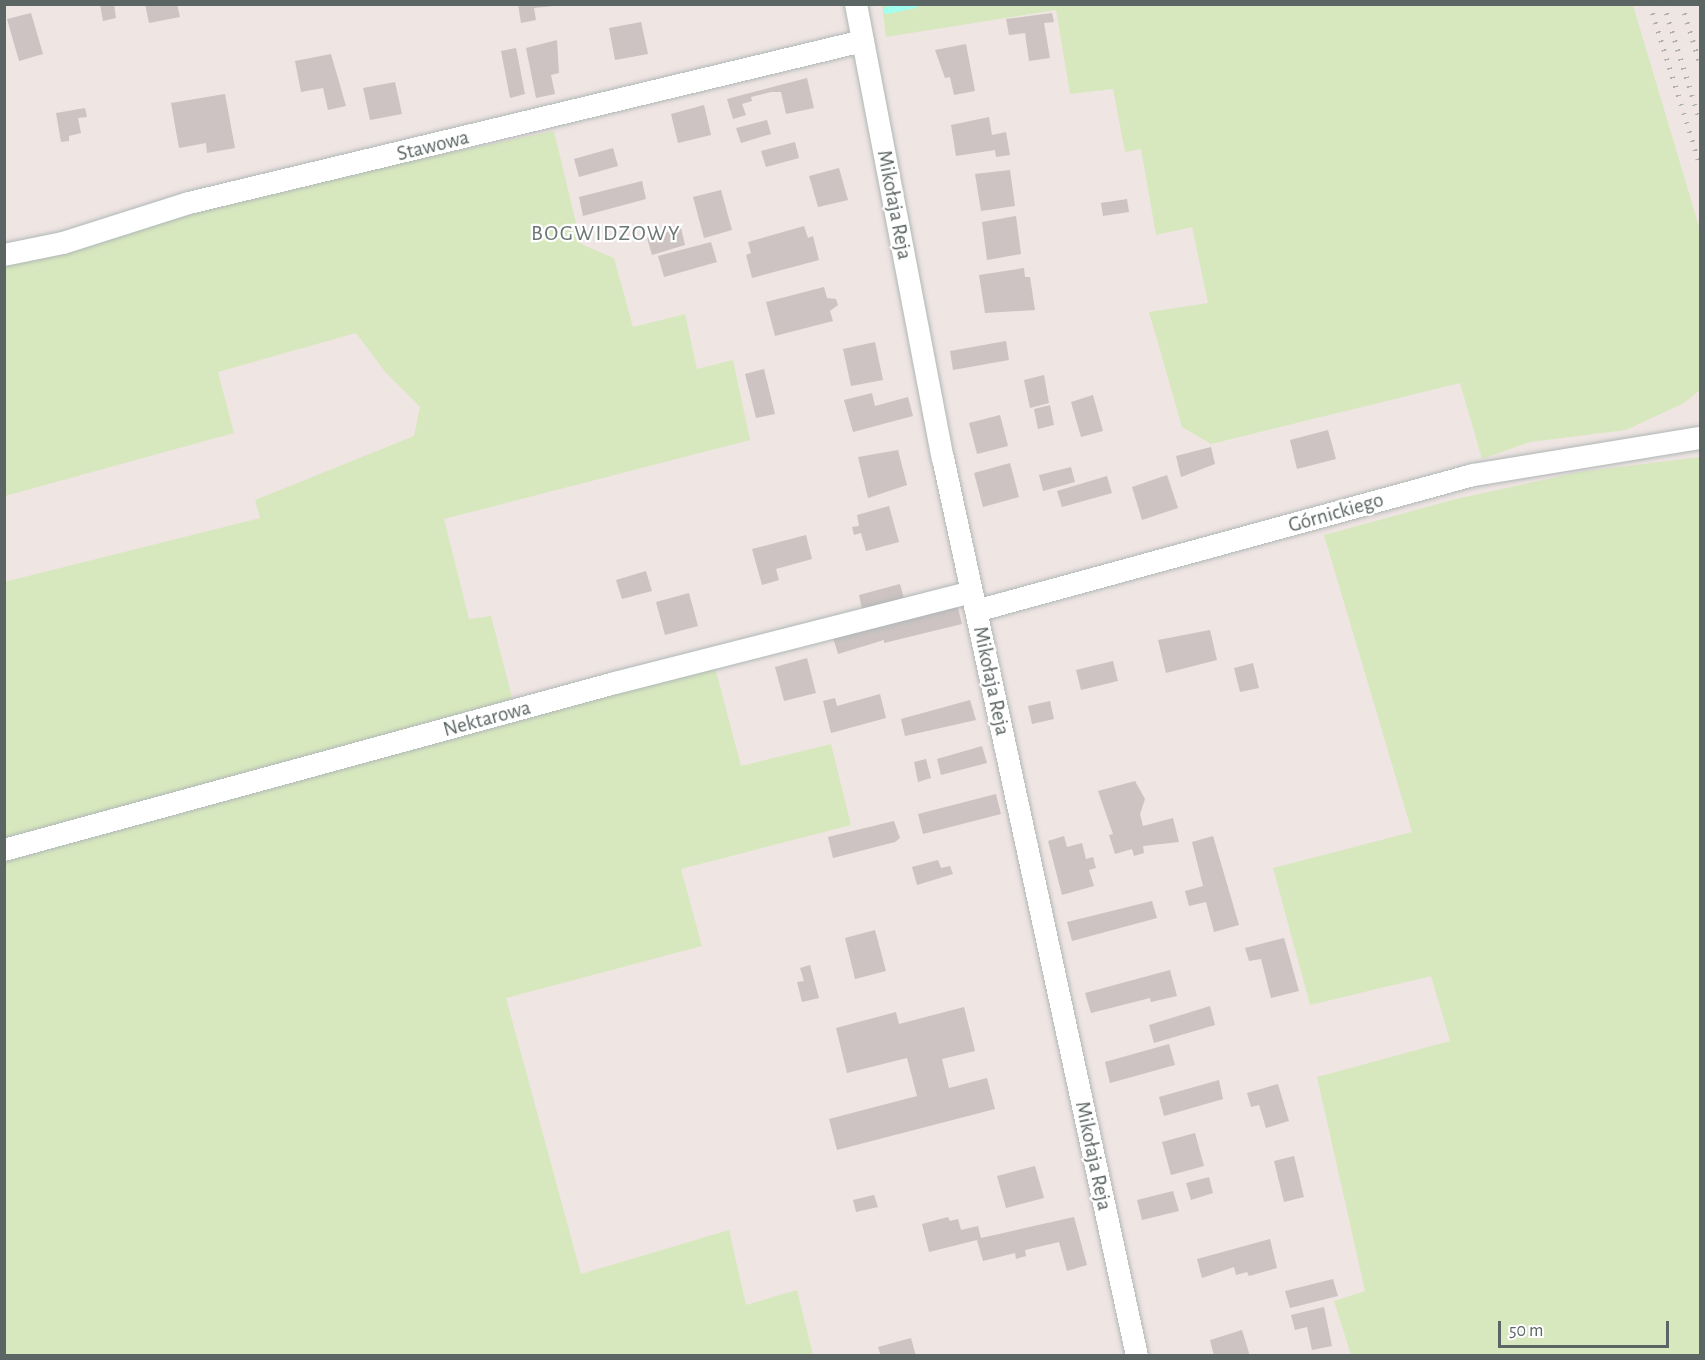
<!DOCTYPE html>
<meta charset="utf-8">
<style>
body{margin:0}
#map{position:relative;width:1705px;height:1360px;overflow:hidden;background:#efe5e3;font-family:"Alegreya Sans",sans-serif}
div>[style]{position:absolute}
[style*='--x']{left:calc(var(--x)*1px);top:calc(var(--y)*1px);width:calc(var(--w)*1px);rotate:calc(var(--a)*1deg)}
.green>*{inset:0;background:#d8e8be}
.stream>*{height:7px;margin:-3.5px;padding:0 3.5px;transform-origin:3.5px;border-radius:3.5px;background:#a3ffee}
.building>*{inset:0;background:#ccc3c2}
.roads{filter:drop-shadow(0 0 2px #afb7b6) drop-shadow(0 0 2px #afb7b6)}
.street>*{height:22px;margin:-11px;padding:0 11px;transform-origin:11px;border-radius:11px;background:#fff}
.rail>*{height:4.5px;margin-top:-2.25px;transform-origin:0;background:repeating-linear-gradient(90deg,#aeb0b0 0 1.5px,transparent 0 9.5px)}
span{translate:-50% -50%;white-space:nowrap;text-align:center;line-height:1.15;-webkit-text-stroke:4.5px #fff;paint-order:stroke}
.street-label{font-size:21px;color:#5b6564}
.neighbourhood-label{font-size:22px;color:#6c7775;letter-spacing:1.5px}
.frame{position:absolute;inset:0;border:6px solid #5b6564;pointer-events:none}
.scale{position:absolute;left:1498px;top:1321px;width:171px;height:27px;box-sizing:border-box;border:3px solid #5b6564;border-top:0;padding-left:8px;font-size:18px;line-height:21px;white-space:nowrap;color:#5b6564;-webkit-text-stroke:4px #fff;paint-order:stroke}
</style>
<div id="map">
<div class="green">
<div style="clip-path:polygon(882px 5px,1633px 5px,1700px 230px,1700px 390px,1684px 403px,1626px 430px,1530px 442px,1482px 459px,1460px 383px,1211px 444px,1182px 427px,1149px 312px,1208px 303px,1192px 227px,1156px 235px,1141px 149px,1125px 152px,1113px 89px,1070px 94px,1056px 10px,886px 37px)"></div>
<div style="clip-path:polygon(554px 131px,581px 244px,614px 258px,633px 327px,685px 314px,697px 369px,733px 360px,750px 440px,444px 519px,469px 619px,491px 616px,514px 705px,711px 652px,741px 766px,831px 744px,851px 825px,681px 869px,702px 946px,506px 998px,581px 1274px,729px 1230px,746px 1305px,797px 1290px,813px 1355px,5px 1355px,4px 582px,260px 518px,255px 500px,414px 436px,420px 407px,386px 373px,356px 333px,218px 372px,234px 433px,5px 496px,5px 261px,170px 211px)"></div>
<div style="clip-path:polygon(1700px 457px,1700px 1355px,1351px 1355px,1334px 1301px,1365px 1291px,1317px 1077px,1450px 1041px,1431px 976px,1310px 1005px,1273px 868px,1412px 832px,1324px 535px,1456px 499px,1579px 472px)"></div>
</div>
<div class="stream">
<div style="--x:886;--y:10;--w:29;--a:-12"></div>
</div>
<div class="building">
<div style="clip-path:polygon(100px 4px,114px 4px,116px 18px,103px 21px)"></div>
<div style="clip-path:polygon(145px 4px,177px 4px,180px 17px,149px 23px)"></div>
<div style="clip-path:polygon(518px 4px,554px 4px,554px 6px,534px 8px,536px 20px,521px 23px)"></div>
<div style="clip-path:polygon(31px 13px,43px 54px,19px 61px,7px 19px)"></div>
<div style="clip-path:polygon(1052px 13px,1054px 22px,1044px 23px,1050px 58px,1029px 61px,1025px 33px,1009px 35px,1006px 19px)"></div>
<div style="clip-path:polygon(641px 22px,648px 54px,615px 60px,609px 28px)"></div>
<div style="clip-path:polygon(557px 40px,559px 73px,551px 75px,555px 94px,536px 98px,526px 48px)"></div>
<div style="clip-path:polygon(966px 44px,975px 91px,954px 95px,950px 77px,945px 78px,935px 50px)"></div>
<div style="clip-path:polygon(516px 48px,525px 94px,510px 98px,501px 51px)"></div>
<div style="clip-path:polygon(331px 54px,346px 106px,328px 110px,323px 88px,301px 92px,295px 61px)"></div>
<div style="clip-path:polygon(807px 78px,814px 108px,786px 114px,781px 92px,771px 92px,751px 97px,752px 101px,742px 104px,746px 115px,733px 119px,727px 99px)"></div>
<div style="clip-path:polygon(395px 82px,402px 114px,370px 120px,363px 88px)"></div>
<div style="clip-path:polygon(225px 94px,235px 148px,207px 153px,206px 143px,179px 148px,171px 103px)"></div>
<div style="clip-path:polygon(704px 105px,711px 135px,678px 143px,671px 114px)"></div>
<div style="clip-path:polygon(85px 108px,87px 117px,78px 118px,81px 133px,69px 136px,69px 141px,61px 142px,56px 113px)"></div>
<div style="clip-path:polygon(989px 117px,992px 135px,1006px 132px,1010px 155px,996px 157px,995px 150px,956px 156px,951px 125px)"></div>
<div style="clip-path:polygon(767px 120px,771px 134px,741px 143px,736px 128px)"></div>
<div style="clip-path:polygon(795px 142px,799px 158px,766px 167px,761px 151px)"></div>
<div style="clip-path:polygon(613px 148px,618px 166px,579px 177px,574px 159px)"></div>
<div style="clip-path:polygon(839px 168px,848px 200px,818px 207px,809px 176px)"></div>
<div style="clip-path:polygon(1010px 170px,1015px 206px,981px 211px,975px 174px)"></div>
<div style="clip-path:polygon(642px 181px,646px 199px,583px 216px,579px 197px)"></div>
<div style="clip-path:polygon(721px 190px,732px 230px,704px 238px,693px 197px)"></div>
<div style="clip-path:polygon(1127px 199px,1129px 212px,1103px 216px,1101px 203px)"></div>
<div style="clip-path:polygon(1016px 216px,1021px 254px,987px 260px,982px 222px)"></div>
<div style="clip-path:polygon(804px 226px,808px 238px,813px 236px,819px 260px,752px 278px,746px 255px,751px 253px,748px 242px)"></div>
<div style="clip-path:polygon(681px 228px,685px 245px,652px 255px,647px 238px)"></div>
<div style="clip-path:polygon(711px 242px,717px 262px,664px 277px,658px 256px)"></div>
<div style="clip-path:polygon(1024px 268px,1025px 277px,1030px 277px,1035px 310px,985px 313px,979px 275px)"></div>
<div style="clip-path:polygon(824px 287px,827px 298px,836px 299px,838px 305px,830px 311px,833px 321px,775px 336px,766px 302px)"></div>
<div style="clip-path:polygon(1006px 341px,1009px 360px,953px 370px,950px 351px)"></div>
<div style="clip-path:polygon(875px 342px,883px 380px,851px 386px,843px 349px)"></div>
<div style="clip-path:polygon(764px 369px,775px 414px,756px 418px,745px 374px)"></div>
<div style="clip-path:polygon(1044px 375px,1049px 403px,1030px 408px,1024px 380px)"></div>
<div style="clip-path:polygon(872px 393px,875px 406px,908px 397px,913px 416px,853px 432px,844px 400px)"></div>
<div style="clip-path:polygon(1093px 395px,1103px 431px,1081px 437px,1071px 402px)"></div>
<div style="clip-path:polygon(1050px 405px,1054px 425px,1038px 429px,1034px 409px)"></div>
<div style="clip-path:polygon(1000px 415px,1008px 446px,977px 454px,969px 423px)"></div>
<div style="clip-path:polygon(1328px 430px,1336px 459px,1297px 469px,1290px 440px)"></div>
<div style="clip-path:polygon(1211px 447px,1215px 464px,1181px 477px,1176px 456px)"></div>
<div style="clip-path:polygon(898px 450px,907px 485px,868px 498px,858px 457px)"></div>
<div style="clip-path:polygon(1010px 463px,1019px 497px,983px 507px,974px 473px)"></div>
<div style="clip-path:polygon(1071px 467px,1075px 482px,1043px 491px,1039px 475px)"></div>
<div style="clip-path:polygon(1167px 475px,1178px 508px,1142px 520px,1132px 487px)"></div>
<div style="clip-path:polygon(1107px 476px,1112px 493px,1062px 507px,1057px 491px)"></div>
<div style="clip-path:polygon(889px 506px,899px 542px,866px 551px,861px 533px,854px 535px,852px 527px,859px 526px,857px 515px)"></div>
<div style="clip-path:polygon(806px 535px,812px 559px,776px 569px,779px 580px,762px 585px,752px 549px)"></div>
<div style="clip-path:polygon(646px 571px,652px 591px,622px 599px,616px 580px)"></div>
<div style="clip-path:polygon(900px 584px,905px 602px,863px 614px,859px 595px)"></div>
<div style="clip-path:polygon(689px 593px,698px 626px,665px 635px,656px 602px)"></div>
<div style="clip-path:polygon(957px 604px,962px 624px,884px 643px,884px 640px,838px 654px,832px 634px)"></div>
<div style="clip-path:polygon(1210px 630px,1217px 660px,1166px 673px,1158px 640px)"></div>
<div style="clip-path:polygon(807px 658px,816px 693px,784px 701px,775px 667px)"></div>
<div style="clip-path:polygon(1113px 661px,1118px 681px,1081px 690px,1076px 670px)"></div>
<div style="clip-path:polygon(1253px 663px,1259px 688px,1240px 692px,1234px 668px)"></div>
<div style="clip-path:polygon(880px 694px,886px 718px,831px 733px,823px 701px,835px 698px,837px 706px)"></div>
<div style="clip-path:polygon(970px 700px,976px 720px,905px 736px,901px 719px)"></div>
<div style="clip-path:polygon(1050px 701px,1054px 719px,1032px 724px,1028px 706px)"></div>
<div style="clip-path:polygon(982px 746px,987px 763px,941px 775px,937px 759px)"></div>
<div style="clip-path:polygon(926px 759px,931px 778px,918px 782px,914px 762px)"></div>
<div style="clip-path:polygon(1135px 781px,1145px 799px,1140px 814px,1143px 826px,1173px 818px,1179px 842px,1143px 846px,1144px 853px,1134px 856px,1132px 849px,1115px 854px,1109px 835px,1113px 834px,1098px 791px)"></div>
<div style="clip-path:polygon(996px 794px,1001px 814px,923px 834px,918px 814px)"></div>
<div style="clip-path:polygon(894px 821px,900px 838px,895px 842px,833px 858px,828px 837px)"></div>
<div style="clip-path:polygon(1064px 836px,1067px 847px,1082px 843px,1086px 859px,1093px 857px,1096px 868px,1089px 870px,1094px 886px,1062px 895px,1048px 841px)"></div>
<div style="clip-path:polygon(1213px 836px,1239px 925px,1214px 932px,1206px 902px,1189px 906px,1185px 891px,1203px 886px,1192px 842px)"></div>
<div style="clip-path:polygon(938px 860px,941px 868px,950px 866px,953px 874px,917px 885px,912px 867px)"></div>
<div style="clip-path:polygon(1152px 901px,1157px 918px,1072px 941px,1067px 922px)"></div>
<div style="clip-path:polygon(875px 930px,886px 971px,855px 979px,845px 938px)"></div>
<div style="clip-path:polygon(1284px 938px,1299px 991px,1271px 998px,1261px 959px,1249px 961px,1245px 948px)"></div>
<div style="clip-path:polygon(810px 965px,819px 998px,802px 1002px,797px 982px,804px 981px,800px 968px)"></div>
<div style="clip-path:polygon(1170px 970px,1177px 996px,1151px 1002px,1150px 998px,1091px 1013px,1085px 993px)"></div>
<div style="clip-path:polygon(1210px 1006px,1215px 1025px,1154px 1043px,1149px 1025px)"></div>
<div style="clip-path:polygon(964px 1007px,975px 1051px,942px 1059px,949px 1088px,987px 1078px,995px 1109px,837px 1150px,829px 1119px,917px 1096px,907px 1058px,847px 1073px,836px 1028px,896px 1012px,899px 1024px)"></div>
<div style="clip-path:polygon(1169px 1044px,1175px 1065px,1110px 1083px,1105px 1062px)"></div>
<div style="clip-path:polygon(1219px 1080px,1223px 1099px,1164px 1116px,1159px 1097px)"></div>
<div style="clip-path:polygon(1278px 1084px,1289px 1121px,1266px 1128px,1259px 1105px,1251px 1107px,1247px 1093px)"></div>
<div style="clip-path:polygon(1195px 1133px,1204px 1166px,1171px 1175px,1162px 1142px)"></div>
<div style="clip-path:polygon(1294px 1156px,1304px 1197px,1284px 1202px,1274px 1161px)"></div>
<div style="clip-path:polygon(1035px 1166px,1044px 1198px,1006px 1208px,997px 1176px)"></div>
<div style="clip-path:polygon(1209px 1177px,1213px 1193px,1191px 1200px,1186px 1183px)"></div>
<div style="clip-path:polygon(1173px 1191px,1179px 1211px,1142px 1220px,1137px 1200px)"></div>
<div style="clip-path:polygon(874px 1195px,878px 1207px,856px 1212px,853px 1200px)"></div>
<div style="clip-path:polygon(948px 1217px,950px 1221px,958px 1219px,961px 1230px,978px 1226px,981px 1238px,1074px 1217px,1087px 1265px,1067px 1271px,1059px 1242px,1025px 1250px,1026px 1256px,1016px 1259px,1015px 1253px,983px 1261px,977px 1240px,929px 1252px,922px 1224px)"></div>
<div style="clip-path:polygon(1270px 1239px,1277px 1268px,1249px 1276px,1247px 1272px,1236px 1275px,1234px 1267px,1202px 1278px,1197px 1259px)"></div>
<div style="clip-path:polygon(1333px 1279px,1338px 1296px,1290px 1308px,1285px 1291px)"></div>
<div style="clip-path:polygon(1324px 1307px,1332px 1346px,1312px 1350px,1307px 1327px,1295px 1330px,1291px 1315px)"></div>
<div style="clip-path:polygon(1242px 1330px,1250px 1356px,1214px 1356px,1210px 1340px)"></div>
<div style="clip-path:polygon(911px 1338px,916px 1356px,881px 1356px,878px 1347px)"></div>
</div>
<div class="roads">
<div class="street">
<div style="--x:856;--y:4;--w:462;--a:79.2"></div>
<div style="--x:943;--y:458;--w:919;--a:77.81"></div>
<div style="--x:4;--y:255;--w:60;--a:-11.5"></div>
<div style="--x:63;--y:243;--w:132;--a:-17.6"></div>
<div style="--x:189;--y:203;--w:693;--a:-13.52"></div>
<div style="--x:976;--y:611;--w:515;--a:-15.3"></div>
<div style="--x:1473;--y:475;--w:230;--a:-9.3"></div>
<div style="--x:4;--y:850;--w:633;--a:-15.29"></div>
<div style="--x:615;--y:683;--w:367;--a:-14.3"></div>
</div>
</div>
<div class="rail">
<div style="--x:1650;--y:4;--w:169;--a:72.7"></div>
<div style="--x:1664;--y:4;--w:122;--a:72.9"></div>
<div style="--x:1682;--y:4;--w:62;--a:73"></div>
</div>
<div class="street-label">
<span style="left:433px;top:146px;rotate:-14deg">Stawowa</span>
<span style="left:894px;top:205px;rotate:79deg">Mikołaja Reja</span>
<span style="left:1336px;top:513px;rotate:-16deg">Górnickiego</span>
<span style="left:991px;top:681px;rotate:78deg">Mikołaja Reja</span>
<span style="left:487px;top:719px;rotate:-15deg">Nektarowa</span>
<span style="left:1093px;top:1156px;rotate:78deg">Mikołaja Reja</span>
</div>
<div class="neighbourhood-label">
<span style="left:606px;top:234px">BOGWIDZOWY</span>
</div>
<div class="frame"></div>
<div class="scale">50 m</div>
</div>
